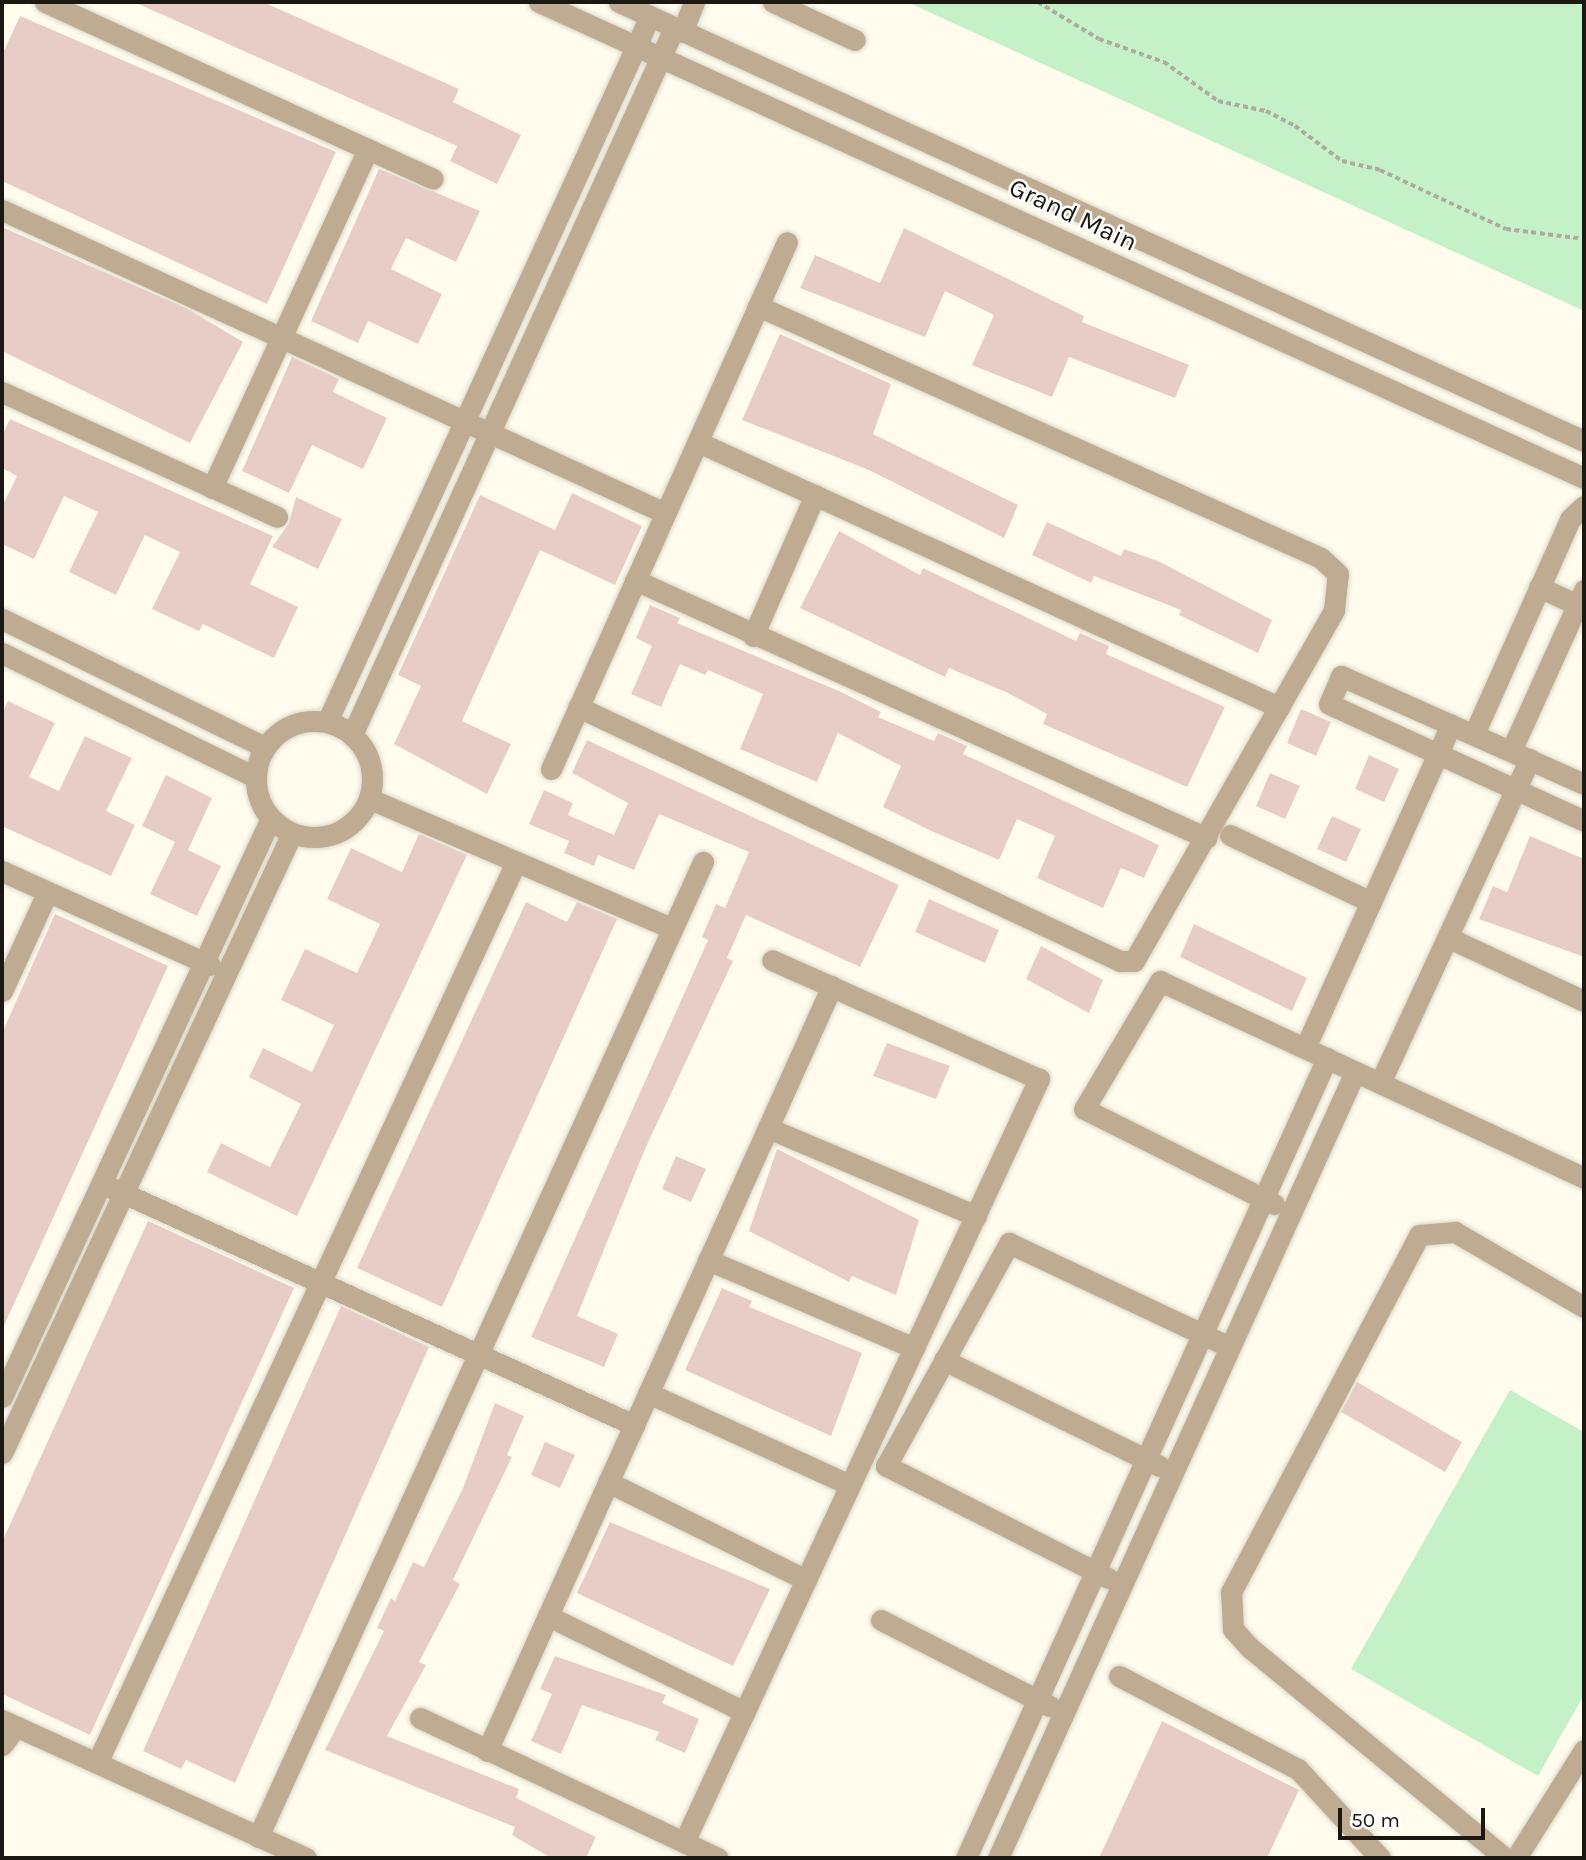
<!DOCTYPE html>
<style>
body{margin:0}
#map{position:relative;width:1586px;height:1860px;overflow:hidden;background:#fffcee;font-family:Karla,sans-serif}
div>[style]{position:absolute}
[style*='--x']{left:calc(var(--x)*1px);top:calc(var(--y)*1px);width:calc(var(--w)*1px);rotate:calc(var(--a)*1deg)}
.green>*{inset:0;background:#c5f1c9}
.building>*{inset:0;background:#e8cdc7}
.path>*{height:3.5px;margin-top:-1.75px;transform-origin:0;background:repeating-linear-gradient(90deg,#aeaba0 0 5px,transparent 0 8.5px)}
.roads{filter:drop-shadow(0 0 2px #dad8ca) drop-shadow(0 0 2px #dad8ca)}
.minor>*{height:21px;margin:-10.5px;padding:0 10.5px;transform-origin:10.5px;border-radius:10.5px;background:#beab92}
.minor>.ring{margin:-10.5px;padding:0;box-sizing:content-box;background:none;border:21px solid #beab92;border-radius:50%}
span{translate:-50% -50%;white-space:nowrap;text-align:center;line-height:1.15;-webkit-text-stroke:5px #fff;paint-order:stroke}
.street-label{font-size:26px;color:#1a1810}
.frame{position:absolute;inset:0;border:4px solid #1a1810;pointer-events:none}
.scale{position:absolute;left:1338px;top:1808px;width:147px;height:32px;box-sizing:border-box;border:4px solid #1a1810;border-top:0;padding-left:9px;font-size:21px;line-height:24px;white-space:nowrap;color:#1a1810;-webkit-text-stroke:5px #fff;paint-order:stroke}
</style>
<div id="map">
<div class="green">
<div style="clip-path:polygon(907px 2px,1584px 2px,1584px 311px)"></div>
<div style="clip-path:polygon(1510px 1390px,1584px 1432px,1584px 1695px,1538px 1776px,1351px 1669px)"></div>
</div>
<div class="building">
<div style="clip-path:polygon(134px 2px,263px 2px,459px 89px,453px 102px,521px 135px,497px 184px,450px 161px,457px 146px)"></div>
<div style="clip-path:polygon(20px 16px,336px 152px,267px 304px,2px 181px,2px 55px)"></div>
<div style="clip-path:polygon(379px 169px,480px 211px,456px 262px,406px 238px,391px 269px,442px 294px,418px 344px,368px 321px,358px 343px,311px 321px)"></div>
<div style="clip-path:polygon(2px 227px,188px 309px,243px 342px,190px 443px,2px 351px)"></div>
<div style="clip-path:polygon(904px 228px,1084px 316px,1082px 322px,1189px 365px,1175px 398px,1069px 357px,1052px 397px,972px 365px,994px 315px,945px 291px,925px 337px,800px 288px,815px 255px,880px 283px)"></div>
<div style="clip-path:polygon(780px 334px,891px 384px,873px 434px,1018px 505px,1004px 538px,869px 470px,742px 420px)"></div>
<div style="clip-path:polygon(292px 357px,339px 379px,333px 392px,387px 418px,363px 469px,312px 445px,289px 493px,242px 471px)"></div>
<div style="clip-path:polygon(10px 419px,273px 536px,250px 584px,298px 607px,274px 658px,203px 624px,199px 631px,152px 609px,180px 552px,145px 535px,116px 595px,69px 572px,98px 512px,64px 496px,34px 559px,2px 544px,2px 507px,17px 476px,2px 468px,2px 436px)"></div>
<div style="clip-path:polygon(572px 493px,642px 526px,615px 585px,540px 550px,462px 721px,511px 744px,487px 794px,394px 744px,421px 686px,398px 675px,480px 495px,555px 530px)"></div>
<div style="clip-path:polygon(296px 497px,342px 519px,318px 569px,272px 547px,289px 523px)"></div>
<div style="clip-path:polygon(1047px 522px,1121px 556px,1124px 549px,1158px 561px,1272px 620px,1258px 653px,1179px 615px,1181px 610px,1094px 576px,1091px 583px,1032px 555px)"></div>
<div style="clip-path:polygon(839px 531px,920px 575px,923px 568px,1076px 641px,1080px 633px,1109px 646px,1106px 654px,1225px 707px,1187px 787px,1043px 724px,1047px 714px,1008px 693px,949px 668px,945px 677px,800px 608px)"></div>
<div style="clip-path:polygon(650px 605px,680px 618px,677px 623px,839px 691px,881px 712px,878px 717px,934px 741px,938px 733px,967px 746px,963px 754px,1159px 845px,1144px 878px,1121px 868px,1103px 908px,1037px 878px,1055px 836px,1017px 819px,999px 860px,931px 831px,883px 807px,901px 766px,838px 733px,817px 782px,740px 749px,763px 694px,708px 670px,705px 675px,680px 664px,661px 707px,631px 694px,652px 646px,636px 638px)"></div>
<div style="clip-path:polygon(8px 701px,55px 723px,29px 777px,59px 791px,85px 736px,132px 758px,106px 811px,135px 825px,111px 876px,2px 826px,2px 714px)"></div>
<div style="clip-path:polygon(1301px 709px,1331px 722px,1316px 756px,1287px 743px)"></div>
<div style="clip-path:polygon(587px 740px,899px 885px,860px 967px,746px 915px,727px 958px,733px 961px,645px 1149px,577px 1316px,618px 1334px,604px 1367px,531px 1337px,708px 940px,702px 937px,716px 904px,725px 908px,749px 852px,659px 814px,634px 870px,598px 855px,594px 866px,564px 853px,569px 841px,529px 824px,544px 790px,573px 803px,568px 815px,614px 835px,628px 803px,572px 773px)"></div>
<div style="clip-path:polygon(1369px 755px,1399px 769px,1384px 802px,1355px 789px)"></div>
<div style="clip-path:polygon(1270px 773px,1300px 786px,1285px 819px,1256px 806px)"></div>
<div style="clip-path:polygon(166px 775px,212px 798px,188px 850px,221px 866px,197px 916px,150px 894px,175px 842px,142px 826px)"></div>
<div style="clip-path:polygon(1332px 816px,1361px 829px,1346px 862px,1317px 849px)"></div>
<div style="clip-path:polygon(419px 834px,467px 855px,297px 1216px,207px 1172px,221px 1143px,270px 1167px,301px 1104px,249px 1077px,263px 1048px,312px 1072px,334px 1025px,281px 1000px,305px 949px,357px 973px,380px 924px,327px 899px,351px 848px,402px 872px)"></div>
<div style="clip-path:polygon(1530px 836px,1584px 859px,1584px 957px,1479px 919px,1493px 886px,1507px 892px)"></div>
<div style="clip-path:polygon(929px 899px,999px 930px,985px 963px,915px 932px)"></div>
<div style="clip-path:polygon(526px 902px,567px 922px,577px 902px,617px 919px,442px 1307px,357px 1268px)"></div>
<div style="clip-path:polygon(55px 914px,168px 966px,2px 1330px,2px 1033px)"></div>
<div style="clip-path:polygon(1194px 924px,1307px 978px,1292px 1011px,1180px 957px)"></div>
<div style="clip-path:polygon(1041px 946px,1103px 980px,1089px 1013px,1026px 979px)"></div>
<div style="clip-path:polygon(887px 1043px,950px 1066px,936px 1099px,873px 1076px)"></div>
<div style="clip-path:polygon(777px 1149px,919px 1220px,896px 1295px,852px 1276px,849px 1282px,749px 1231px)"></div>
<div style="clip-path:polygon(676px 1156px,706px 1169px,691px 1202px,662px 1189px)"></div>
<div style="clip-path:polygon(148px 1221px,294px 1288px,90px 1735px,2px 1694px,2px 1542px)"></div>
<div style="clip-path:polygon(722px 1288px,752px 1301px,749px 1307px,862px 1353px,831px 1436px,685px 1370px)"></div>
<div style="clip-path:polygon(341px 1306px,429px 1347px,235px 1783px,186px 1760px,181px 1769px,143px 1751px)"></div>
<div style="clip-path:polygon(1357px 1382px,1462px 1442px,1445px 1472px,1341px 1412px)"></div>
<div style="clip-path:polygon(495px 1403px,524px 1416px,507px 1455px,512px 1457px,453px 1580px,460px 1584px,419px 1662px,426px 1665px,387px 1736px,519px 1789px,516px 1798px,596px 1837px,586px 1858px,551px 1858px,512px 1835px,515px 1827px,325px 1750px,384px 1631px,377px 1628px,391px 1598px,395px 1601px,413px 1562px,424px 1567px,463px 1488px)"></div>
<div style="clip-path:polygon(545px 1442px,575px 1455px,560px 1488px,531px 1475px)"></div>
<div style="clip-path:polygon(610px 1522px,770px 1589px,733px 1666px,577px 1593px)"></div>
<div style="clip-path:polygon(555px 1656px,666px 1695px,662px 1703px,699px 1719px,685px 1753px,655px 1740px,659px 1732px,582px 1705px,561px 1754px,531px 1741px,552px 1694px,540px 1689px)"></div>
<div style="clip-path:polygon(1162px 1721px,1299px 1790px,1267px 1858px,1099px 1858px)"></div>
</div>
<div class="path">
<div style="--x:1038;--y:2;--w:71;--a:31.2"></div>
<div style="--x:1099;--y:39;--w:69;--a:19.5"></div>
<div style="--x:1164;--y:62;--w:67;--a:35.8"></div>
<div style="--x:1218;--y:101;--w:49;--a:11.8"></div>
<div style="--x:1266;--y:111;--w:33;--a:27"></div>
<div style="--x:1295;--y:126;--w:59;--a:36.7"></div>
<div style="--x:1342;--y:161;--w:39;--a:13"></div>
<div style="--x:1380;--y:170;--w:139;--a:25.1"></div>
<div style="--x:1506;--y:229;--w:79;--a:7.3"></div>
</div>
<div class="roads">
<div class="minor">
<div style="--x:45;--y:2;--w:426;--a:24.5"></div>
<div style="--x:539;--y:2;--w:1148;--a:24.49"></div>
<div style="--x:619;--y:2;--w:1060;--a:24.46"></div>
<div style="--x:773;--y:2;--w:90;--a:24.9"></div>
<div style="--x:682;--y:32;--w:32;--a:-68"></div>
<div style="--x:2;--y:210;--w:729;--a:24.56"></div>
<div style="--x:2;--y:392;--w:302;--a:24.4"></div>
<div style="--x:698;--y:442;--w:639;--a:24.52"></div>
<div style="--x:212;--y:488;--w:373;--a:-65.3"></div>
<div style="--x:635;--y:580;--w:627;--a:24.28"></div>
<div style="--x:1539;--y:587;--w:50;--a:25"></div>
<div style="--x:2;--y:619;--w:292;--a:26"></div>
<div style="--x:753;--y:636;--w:154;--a:-66.3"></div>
<div style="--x:2;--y:653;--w:282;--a:26.1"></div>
<div style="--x:578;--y:707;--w:599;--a:25.11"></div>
<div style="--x:1120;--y:961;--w:14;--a:0"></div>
<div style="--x:1134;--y:961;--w:404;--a:-60.3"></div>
<div style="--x:1334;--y:610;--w:36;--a:-84"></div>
<div style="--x:1338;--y:574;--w:23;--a:-137"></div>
<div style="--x:1321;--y:558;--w:617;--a:-155.89"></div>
<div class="ring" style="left:256px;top:721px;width:95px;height:95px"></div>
<div style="--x:327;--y:722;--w:776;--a:-65.42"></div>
<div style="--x:1474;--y:734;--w:235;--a:-65.9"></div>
<div style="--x:1570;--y:519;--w:19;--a:-43"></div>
<div style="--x:352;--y:735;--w:777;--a:-65.51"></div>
<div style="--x:1511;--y:751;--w:177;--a:-65.6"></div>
<div style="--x:551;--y:769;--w:577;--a:-65.88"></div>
<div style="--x:1584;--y:784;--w:266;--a:-156"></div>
<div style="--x:1341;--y:676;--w:30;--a:113"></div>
<div style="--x:1329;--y:704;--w:281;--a:24.6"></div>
<div style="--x:370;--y:799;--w:327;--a:23.2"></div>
<div style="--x:1230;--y:835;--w:156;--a:25.4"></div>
<div style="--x:2;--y:871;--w:228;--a:24.3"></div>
<div style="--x:1449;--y:938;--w:149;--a:25"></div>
<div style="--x:2;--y:991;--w:108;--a:-65.3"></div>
<div style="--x:1305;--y:1048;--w:355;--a:-65.7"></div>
<div style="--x:1380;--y:1083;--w:357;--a:-65.2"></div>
<div style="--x:768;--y:1128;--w:226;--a:22.9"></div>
<div style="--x:110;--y:1187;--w:576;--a:24.43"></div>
<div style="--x:1274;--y:1204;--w:212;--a:-153.4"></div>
<div style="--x:1084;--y:1109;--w:149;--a:-59.3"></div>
<div style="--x:1160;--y:981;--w:468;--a:24.9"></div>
<div style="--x:708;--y:1260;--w:224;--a:23.1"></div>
<div style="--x:944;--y:1360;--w:240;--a:26.2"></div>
<div style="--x:648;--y:1393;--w:222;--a:24.5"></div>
<div style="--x:2;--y:1397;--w:638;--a:-65.08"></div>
<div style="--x:2;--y:1453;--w:684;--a:-64.93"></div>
<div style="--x:608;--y:1482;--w:221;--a:26.3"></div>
<div style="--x:1108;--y:1578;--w:249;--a:-153.2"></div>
<div style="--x:886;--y:1466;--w:255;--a:-61.1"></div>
<div style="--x:1009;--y:1243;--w:244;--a:25.2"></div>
<div style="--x:548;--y:1616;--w:219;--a:26"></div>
<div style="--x:881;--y:1620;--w:190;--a:27"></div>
<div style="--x:1119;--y:1676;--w:202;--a:27.5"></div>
<div style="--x:1298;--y:1769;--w:121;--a:47.3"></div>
<div style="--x:420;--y:1718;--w:329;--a:25.2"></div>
<div style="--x:2;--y:1720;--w:334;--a:24.4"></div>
<div style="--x:2;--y:1745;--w:23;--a:-52"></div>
<div style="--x:487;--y:1751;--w:839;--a:-65.73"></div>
<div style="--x:97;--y:1763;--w:994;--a:-65.06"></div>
<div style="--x:258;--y:1837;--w:1072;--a:-65.47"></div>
<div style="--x:684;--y:1842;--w:842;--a:-65.05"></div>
<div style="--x:1039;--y:1079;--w:292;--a:-156"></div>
<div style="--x:966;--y:1858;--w:878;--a:-65.71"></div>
<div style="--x:998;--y:1858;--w:863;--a:-65.57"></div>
<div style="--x:1505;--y:1858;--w:330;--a:-140.5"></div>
<div style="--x:1250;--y:1648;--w:25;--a:-132"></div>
<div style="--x:1233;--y:1629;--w:37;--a:-93"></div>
<div style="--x:1231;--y:1592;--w:403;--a:-62.2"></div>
<div style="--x:1419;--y:1235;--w:36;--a:-5"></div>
<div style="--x:1455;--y:1232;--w:149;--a:30.2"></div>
<div style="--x:1516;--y:1858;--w:128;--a:-57.8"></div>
</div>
</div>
<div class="street-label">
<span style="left:1073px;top:215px;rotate:25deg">Grand Main</span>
</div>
<div class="frame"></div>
<div class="scale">50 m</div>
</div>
